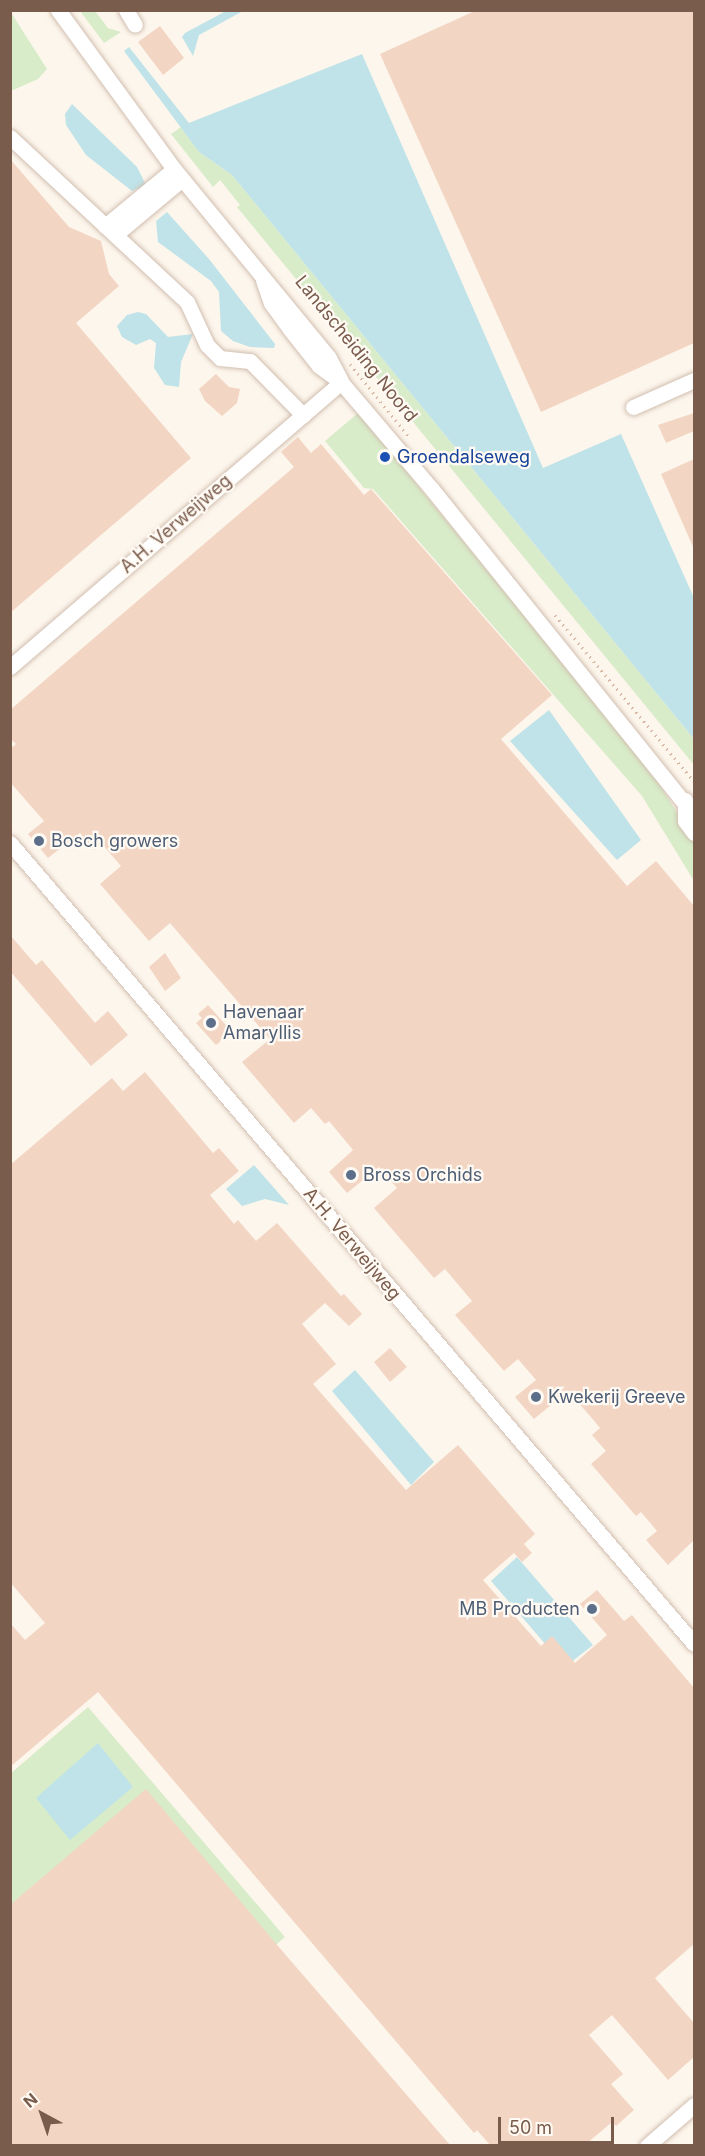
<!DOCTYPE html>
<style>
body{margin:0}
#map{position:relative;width:705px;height:2156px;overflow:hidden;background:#fdf6ec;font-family:Inter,sans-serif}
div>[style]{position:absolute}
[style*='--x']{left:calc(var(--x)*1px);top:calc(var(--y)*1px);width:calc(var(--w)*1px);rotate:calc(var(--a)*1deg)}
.green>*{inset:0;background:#d8ecc9}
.water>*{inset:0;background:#bfe3e8}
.building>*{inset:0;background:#f3d5c3}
.path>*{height:3px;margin-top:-1.5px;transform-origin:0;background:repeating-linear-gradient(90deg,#d9b8a5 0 1.5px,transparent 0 6px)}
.roads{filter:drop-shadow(0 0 2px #d1beb0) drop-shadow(0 0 2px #d1beb0)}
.minor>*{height:15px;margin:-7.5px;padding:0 7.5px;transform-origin:7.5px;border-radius:7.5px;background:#fff}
.dots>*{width:16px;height:16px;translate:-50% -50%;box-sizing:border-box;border:3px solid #fffaf3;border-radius:50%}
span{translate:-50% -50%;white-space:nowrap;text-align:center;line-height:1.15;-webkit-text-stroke:4.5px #fffaf3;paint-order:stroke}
.street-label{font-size:18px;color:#7a5c4d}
.transit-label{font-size:18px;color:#164399}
.left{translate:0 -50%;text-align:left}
.service-label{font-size:18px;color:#4e5e75}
.right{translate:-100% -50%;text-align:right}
.frame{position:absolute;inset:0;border:12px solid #7a5c4d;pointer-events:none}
.north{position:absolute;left:12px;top:2084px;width:60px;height:60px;-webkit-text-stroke:4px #fffaf3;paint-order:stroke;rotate:320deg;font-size:16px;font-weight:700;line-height:24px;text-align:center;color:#7a5c4d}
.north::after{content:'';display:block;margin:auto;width:21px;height:27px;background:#7a5c4d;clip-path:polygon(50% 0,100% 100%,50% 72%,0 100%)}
.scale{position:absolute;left:498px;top:2117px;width:116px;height:27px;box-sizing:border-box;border:3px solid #7a5c4d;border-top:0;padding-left:8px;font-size:18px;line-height:21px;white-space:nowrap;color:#7a5c4d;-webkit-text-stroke:4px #fffaf3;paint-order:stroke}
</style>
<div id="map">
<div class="green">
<div style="clip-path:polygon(10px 11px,47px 69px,38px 79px,11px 91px)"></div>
<div style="clip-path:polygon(80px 11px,95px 11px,108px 28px,121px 32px,104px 43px)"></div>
<div style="clip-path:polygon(181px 127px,199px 152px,232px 175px,694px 739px,694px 765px,237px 207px,240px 205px,220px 180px,213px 187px,171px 134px)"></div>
<div style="clip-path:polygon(358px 413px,647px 765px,694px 839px,694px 881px,642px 796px,373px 489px,364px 488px,325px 441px)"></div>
<div style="clip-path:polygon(88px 1707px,285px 1937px,43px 2145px,11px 2145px,10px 1774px)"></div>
</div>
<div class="water">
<div style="clip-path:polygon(226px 11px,243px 11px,199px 35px,193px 56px,182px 37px,185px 33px)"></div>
<div style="clip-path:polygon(129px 47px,189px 123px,362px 54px,543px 468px,621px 434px,694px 598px,694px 739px,232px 175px,199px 152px,124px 51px)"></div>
<div style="clip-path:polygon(72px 104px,137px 167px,146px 185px,132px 191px,86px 155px,66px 125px,65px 114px)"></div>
<div style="clip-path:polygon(167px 212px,209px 259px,275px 344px,274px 348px,250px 347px,233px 341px,221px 331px,219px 292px,211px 281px,158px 242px,156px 221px)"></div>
<div style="clip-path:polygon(138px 312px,146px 314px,168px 337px,193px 334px,181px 362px,179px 387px,165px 385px,154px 368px,156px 343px,150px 339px,136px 345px,122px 337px,117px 326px,127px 315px)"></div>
<div style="clip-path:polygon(549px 710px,641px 840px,617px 860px,510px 741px)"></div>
<div style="clip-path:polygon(254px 1165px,289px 1205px,265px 1199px,242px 1206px,226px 1189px)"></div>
<div style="clip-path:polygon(355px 1370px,434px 1462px,411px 1485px,332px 1391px)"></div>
<div style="clip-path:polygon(517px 1557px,593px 1645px,565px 1667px,491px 1581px)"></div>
<div style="clip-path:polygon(98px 1743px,133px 1787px,70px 1840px,36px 1798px)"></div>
</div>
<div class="building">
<div style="clip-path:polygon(477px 10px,694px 10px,694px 343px,541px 412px,380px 54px)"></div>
<div style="clip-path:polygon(160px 26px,184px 58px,163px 75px,138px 42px)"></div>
<div style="clip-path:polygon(10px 159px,69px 227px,101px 241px,109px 274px,119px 286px,76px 323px,191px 458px,10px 613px)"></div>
<div style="clip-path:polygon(216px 374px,229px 387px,240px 389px,237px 403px,222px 416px,205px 401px,199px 389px)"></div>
<div style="clip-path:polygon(694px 413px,694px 431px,666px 443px,658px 425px)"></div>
<div style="clip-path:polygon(298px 437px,311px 453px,321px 444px,364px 495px,371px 489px,552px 695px,501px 739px,627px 886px,656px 861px,694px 906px,694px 1540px,668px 1565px,646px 1540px,657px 1531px,641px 1512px,636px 1516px,591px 1464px,606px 1451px,592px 1435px,600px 1428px,590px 1416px,568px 1391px,534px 1419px,515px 1397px,536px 1380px,518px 1359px,504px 1371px,455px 1315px,472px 1301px,445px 1269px,434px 1278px,374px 1208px,397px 1188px,379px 1167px,347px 1193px,329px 1172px,353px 1150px,329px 1121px,325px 1124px,311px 1108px,294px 1123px,242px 1062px,270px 1039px,170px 923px,149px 941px,100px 884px,121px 866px,102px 844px,95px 850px,80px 833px,48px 858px,28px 834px,44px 821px,10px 782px,10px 749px,16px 744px,10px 738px,10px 710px,294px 467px,281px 452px)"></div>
<div style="clip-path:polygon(694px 459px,694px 549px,661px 474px)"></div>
<div style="clip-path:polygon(10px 935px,36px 965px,42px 960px,95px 1023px,108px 1011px,128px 1035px,91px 1066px,10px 971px)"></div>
<div style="clip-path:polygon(165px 953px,181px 978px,165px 991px,149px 967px)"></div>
<div style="clip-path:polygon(208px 1005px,232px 1032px,216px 1045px,196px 1023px,202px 1018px,198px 1014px)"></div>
<div style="clip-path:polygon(145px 1072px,213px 1153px,219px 1148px,239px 1171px,210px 1195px,234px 1224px,238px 1220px,256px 1241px,277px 1223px,341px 1296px,344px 1294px,362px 1314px,349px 1326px,325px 1303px,302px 1324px,336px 1364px,313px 1384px,406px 1490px,458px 1445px,535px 1534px,524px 1544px,532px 1553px,522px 1562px,514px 1553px,483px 1580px,541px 1646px,552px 1636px,575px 1663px,607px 1635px,580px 1604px,597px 1590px,624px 1621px,632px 1615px,694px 1688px,694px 1944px,655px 1978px,694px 2023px,694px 2057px,668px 2080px,612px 2015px,589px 2035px,623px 2074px,611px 2084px,634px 2110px,616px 2126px,612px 2122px,585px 2145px,490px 2145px,477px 2130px,474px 2133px,98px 1692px,10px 1767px,10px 1623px,25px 1640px,45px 1623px,10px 1582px,10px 1165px,112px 1078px,123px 1091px)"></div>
<div style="clip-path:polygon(390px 1348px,407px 1367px,390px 1382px,374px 1362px)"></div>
<div style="clip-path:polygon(146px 1789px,278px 1946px,450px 2145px,10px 2145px,10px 1905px)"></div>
</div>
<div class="path">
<div style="--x:350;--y:364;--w:95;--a:51"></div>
<div style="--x:555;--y:615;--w:217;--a:50.1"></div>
</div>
<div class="roads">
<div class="minor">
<div style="--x:58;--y:10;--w:197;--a:53.9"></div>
<div style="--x:174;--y:169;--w:244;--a:50.6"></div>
<div style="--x:329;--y:358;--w:24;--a:62"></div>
<div style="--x:126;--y:10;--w:17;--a:59"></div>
<div style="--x:10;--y:137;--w:242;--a:43"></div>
<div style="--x:187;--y:302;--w:47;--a:65.1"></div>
<div style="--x:207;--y:345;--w:18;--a:45"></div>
<div style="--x:220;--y:358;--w:30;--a:6"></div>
<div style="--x:250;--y:361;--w:76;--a:45.5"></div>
<div style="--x:105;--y:226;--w:89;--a:-39.6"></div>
<div style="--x:115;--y:235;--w:87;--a:-39.9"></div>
<div style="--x:263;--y:280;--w:24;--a:71"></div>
<div style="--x:271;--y:303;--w:31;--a:54"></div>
<div style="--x:289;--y:328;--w:48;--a:51.7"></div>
<div style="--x:319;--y:366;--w:27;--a:36"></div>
<div style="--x:341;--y:382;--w:139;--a:49.7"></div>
<div style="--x:431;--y:488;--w:420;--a:51.2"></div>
<div style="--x:633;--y:407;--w:67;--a:-23.9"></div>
<div style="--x:10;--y:667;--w:437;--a:-40.7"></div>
<div style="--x:685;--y:800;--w:21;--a:90"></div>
<div style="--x:685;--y:821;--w:15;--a:53"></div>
<div style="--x:10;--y:843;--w:1053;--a:49.5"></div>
<div style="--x:647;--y:2146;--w:62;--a:-41.1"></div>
</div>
</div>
<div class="dots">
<div style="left:385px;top:457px;background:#1a4fb4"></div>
<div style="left:39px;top:841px;background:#5c6f8a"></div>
<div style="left:211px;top:1023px;background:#5c6f8a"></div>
<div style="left:351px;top:1175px;background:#5c6f8a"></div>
<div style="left:536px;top:1397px;background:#5c6f8a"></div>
<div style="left:592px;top:1609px;background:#5c6f8a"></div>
</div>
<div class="street-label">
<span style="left:356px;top:349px;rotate:51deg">Landscheiding Noord</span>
<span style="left:176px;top:524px;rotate:-41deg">A.H. Verweijweg</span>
<span style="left:352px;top:1244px;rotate:50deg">A.H. Verweijweg</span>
</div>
<div class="transit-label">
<span class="left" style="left:397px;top:457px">Groendalseweg</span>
</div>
<div class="service-label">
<span class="left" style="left:51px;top:841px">Bosch growers</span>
<span class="left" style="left:223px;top:1023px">Havenaar<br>Amaryllis</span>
<span class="left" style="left:363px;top:1175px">Bross Orchids</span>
<span class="left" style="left:548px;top:1397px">Kwekerij Greeve</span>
<span class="right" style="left:580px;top:1609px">MB Producten</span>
</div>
<div class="frame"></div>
<div class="north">N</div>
<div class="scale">50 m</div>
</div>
